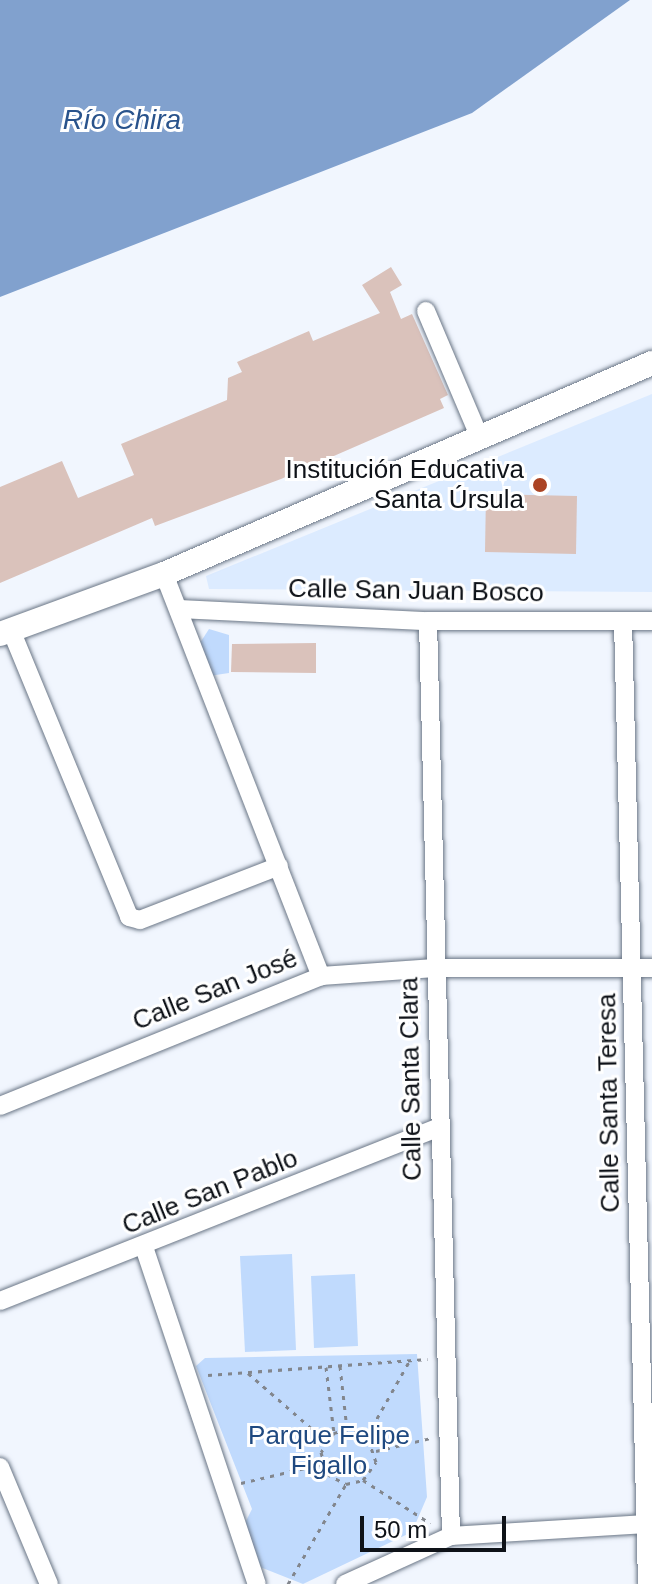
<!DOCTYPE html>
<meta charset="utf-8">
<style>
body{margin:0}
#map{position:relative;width:652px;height:1584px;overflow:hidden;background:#f1f6fe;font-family:Helvetica,sans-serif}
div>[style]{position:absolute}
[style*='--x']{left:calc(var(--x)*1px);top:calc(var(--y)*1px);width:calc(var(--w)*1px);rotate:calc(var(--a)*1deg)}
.built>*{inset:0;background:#dcebff}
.green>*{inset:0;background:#c0dafd}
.water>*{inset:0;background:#81a1ce}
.building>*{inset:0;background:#dac2bb}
.path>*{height:3px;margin-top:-1.5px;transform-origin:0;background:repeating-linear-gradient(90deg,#82868d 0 4px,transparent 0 10px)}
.roads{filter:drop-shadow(0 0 2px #6a7686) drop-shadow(0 0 2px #6a7686)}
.street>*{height:18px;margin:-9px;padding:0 9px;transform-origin:9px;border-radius:9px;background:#fff}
.secondary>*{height:24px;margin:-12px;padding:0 12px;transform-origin:12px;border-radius:12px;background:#fff}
.dots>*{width:22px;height:22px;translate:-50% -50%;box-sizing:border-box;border:4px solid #fff;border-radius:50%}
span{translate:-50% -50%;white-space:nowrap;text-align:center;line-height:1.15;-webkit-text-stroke:6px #fff;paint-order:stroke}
.poi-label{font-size:26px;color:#0e1218}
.right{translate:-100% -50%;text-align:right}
.street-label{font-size:26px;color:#0e1218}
.park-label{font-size:26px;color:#1f4980}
.water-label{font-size:28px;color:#29538c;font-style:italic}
.scale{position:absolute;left:360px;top:1516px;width:146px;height:36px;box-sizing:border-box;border:4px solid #0e1218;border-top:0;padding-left:10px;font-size:24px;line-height:28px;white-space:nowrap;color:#0e1218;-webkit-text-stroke:6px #fff;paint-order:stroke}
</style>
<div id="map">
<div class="built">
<div style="clip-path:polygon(652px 394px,652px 592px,209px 589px,206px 576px)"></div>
</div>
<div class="green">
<div style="clip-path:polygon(209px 629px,229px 635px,229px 673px,209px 676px,198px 646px)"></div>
<div style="clip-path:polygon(292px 1254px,296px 1350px,245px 1352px,240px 1256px)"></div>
<div style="clip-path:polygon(355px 1274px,358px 1346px,314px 1348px,311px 1276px)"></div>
<div style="clip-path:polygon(417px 1354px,427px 1497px,412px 1532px,303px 1584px,260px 1567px,244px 1525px,252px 1509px,196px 1366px,205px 1358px)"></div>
</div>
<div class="water">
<div style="clip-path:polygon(0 0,630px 0,472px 113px,0 297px)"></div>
</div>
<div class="building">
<div style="clip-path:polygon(391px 267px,402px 285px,390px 292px,401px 319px,412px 314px,448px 395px,440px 399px,444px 408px,281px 479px,155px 526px,152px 518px,0 583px,0 487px,62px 461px,78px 498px,134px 475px,121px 444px,227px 400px,228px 378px,242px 372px,237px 362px,309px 331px,313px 341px,380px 313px,362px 285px)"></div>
<div style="clip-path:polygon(486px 494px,577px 496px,576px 554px,485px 552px)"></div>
<div style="clip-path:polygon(316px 643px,316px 673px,231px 672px,232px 644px)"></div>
</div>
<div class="path">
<div style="--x:340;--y:1366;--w:63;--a:83.7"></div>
<div style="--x:326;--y:1367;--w:66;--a:83.1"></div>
<div style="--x:248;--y:1373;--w:103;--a:41.1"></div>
<div style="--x:208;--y:1375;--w:220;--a:-4.2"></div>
<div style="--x:367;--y:1436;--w:87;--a:-60.5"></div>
<div style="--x:376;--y:1451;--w:57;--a:-13.3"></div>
<div style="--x:363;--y:1480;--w:22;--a:-54"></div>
<div style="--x:376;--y:1462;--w:28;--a:-109"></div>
<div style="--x:367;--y:1436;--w:21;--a:-161"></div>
<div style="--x:347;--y:1429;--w:14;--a:163"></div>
<div style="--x:334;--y:1433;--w:23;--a:124"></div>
<div style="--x:321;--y:1452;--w:23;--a:75"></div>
<div style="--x:327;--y:1474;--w:21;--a:28"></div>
<div style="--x:346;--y:1484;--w:17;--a:-13"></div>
<div style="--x:363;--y:1480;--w:80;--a:32.7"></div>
<div style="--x:241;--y:1483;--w:83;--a:-13.2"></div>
<div style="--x:288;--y:1584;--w:116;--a:-59.9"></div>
</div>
<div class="roads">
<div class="street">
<div style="--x:426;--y:311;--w:136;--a:67"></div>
<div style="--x:164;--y:574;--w:432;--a:68.7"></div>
<div style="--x:179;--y:609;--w:249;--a:2.8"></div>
<div style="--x:428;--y:621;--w:224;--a:0"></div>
<div style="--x:428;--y:621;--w:915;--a:88.56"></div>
<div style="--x:623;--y:621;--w:963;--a:88.57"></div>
<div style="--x:11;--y:630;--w:310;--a:67.6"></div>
<div style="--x:129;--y:917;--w:11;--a:15"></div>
<div style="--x:140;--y:920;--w:149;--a:-21.2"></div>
<div style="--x:0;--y:1106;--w:346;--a:-22"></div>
<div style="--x:321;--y:976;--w:114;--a:-4"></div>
<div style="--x:435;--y:968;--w:217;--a:0"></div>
<div style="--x:144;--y:1247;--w:355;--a:71.5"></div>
<div style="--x:0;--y:1301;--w:471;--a:-21.6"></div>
<div style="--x:0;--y:1467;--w:127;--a:67.3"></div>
<div style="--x:345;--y:1584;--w:116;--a:-24.4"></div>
<div style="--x:451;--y:1536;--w:195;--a:-3.5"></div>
</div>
<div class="secondary">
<div style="--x:0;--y:634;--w:175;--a:-20.1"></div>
<div style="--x:164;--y:574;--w:532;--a:-23.38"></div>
</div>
</div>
<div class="dots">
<div style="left:540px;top:485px;background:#ab4323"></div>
</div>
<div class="poi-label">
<span class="right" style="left:524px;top:485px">Institución Educativa<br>Santa Úrsula</span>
</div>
<div class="street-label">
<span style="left:416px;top:591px;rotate:1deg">Calle San Juan Bosco</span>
<span style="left:215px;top:990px;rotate:-22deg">Calle San José</span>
<span style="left:411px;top:1079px;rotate:-91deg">Calle Santa Clara</span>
<span style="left:609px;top:1103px;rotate:-91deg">Calle Santa Teresa</span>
<span style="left:210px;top:1192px;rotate:-22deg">Calle San Pablo</span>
</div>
<div class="park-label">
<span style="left:329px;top:1451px">Parque Felipe<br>Figallo</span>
</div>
<div class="water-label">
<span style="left:122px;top:120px">Río Chira</span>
</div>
<div class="scale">50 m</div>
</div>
